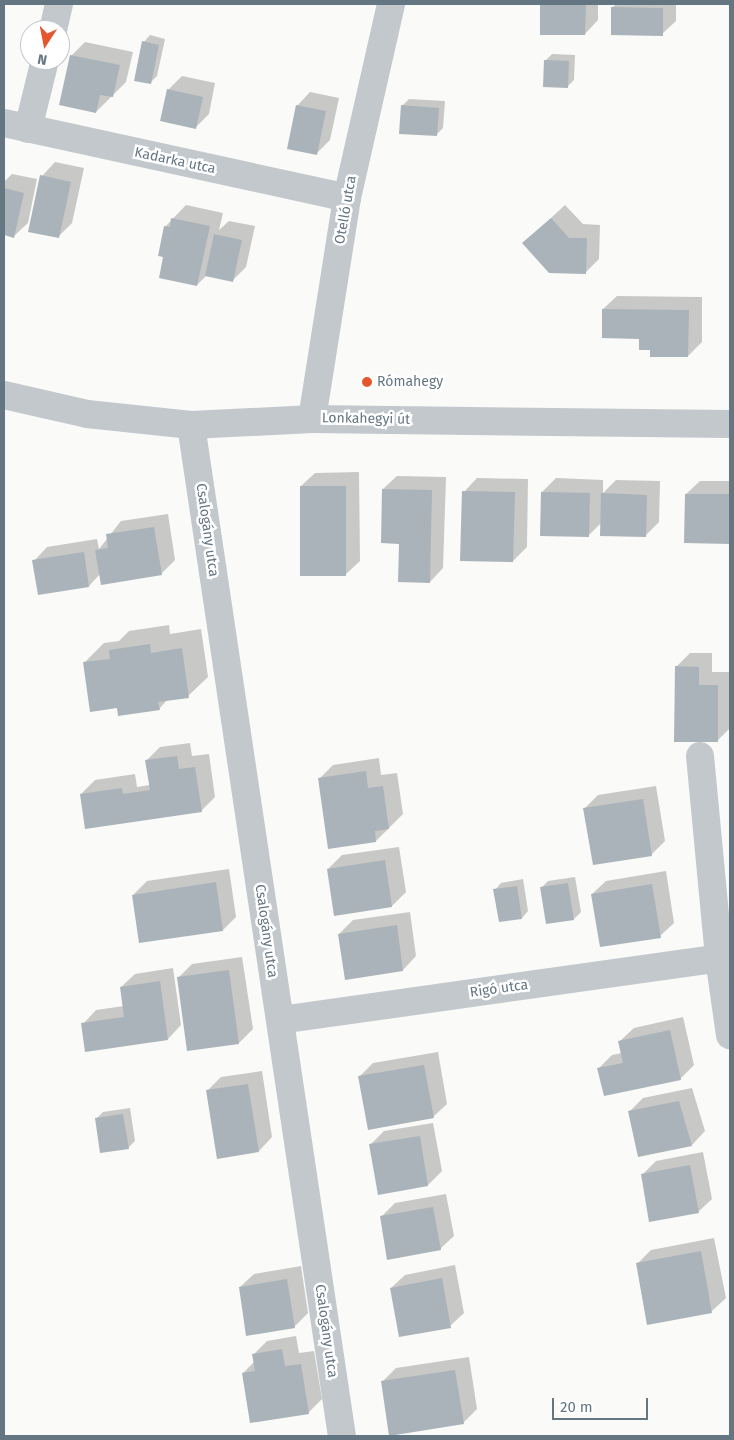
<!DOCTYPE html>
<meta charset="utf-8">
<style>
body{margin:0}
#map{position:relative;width:734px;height:1440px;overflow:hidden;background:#fafaf8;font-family:"Fira Sans",sans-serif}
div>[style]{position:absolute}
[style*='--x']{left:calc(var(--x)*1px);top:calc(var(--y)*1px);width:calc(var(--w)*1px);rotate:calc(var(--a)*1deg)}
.shadow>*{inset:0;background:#0003}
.building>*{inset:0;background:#aab3b9}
.minor>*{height:28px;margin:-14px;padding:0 14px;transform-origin:14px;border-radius:14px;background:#c3c8cc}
.dots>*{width:14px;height:14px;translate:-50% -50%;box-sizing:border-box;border:2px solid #fff;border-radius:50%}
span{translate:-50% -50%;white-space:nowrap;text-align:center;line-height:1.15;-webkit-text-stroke:5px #fff;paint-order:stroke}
.street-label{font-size:14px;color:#657683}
.poi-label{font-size:14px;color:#657683}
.left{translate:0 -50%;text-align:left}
.frame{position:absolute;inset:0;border:5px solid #657683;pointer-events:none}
.north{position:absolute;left:20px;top:20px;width:50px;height:50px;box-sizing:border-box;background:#fff;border:1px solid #c1c8cd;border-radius:50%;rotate:191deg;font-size:14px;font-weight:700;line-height:20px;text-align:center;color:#657683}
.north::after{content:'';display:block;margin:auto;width:18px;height:22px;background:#e4572e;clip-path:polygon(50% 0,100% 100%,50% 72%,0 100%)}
.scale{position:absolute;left:552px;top:1398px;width:96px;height:22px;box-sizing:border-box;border:2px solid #657683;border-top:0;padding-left:6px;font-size:15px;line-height:18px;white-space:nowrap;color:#657683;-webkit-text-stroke:4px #fff;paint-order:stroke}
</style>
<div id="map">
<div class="shadow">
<div style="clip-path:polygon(598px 4px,598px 20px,585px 34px,541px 5px)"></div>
<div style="clip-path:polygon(616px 4px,676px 4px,676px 21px,662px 34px,612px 8px)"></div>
<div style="clip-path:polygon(150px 35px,165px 39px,157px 76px,150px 83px,144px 42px)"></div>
<div style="clip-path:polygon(85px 42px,133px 52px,126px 82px,96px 112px,71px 56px)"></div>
<div style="clip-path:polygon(552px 54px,575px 55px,574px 80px,567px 87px,545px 61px)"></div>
<div style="clip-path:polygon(182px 76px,215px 83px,209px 114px,196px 127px,168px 90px)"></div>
<div style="clip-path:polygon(310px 92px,339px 98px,330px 140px,316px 154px,297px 106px)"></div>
<div style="clip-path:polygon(409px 99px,445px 101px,443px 128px,437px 134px,402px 106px)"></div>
<div style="clip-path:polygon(55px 162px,84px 168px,72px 223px,58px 237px,42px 176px)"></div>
<div style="clip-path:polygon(12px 174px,37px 179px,28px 223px,14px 236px,4px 234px,4px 182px)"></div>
<div style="clip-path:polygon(186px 205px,223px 213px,219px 230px,229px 221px,255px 226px,246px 267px,233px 280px,207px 275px,197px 285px,165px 256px,165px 227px)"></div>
<div style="clip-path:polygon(565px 205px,583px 224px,600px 225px,599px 259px,586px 272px,538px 230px)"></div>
<div style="clip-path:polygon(617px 296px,702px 297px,702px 342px,688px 356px,652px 349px,603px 309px)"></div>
<div style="clip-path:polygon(359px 472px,360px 561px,346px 574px,301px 486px,315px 473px)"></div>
<div style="clip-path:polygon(397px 476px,446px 477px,443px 568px,430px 582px,400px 543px,383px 489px)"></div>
<div style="clip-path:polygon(477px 478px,528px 479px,527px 547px,513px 561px,464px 492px)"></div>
<div style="clip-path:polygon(556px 478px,603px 480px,603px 493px,616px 480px,660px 481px,659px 522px,645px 536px,601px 523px,588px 536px,542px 492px)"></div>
<div style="clip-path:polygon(700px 481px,730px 481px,730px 543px,686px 542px,686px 494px)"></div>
<div style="clip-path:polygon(168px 514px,175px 560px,161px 574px,100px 574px,89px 586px,34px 561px,47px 547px,97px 539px,99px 549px,121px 521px)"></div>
<div style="clip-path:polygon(169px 625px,170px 634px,201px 629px,208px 677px,188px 696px,168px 699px,159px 709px,118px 706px,84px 663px,104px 643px,119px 641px,129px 631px)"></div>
<div style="clip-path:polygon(690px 653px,712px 653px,712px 672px,730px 672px,730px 728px,717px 741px,676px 667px)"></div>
<div style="clip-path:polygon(190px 743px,192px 756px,209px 754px,215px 797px,201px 811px,81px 794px,95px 780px,135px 774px,137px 787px,150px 785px,146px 761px,160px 747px)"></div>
<div style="clip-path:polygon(379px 758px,381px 775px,397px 773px,403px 814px,376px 841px,319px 779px,333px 765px)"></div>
<div style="clip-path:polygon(656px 786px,665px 841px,651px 855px,585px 808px,598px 795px)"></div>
<div style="clip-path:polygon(399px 847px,406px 892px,392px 906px,335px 914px,328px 869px,342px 855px)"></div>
<div style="clip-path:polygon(229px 869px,236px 917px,223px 930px,133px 895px,147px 881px)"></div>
<div style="clip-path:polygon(666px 871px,674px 923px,660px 936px,592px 894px,606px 881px)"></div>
<div style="clip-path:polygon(575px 877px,581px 912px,574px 919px,541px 888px,548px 881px)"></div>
<div style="clip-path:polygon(523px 879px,528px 911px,522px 918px,495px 890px,501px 883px)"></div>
<div style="clip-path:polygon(410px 912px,416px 956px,403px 970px,339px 934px,353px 920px)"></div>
<div style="clip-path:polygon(242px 957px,253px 1029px,239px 1043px,189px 1050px,178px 978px,192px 964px)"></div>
<div style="clip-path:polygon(173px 968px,181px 1025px,168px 1039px,83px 1024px,96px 1010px,124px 1006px,121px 987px,135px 974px)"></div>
<div style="clip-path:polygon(683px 1017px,694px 1065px,680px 1079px,599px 1068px,612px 1055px,622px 1053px,620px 1041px,634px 1028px)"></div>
<div style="clip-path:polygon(438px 1052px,447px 1104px,433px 1117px,359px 1077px,373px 1063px)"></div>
<div style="clip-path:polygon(262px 1071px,272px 1137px,259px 1151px,208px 1090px,221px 1077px)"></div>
<div style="clip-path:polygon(692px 1088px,705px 1131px,692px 1145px,630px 1111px,643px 1098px)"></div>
<div style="clip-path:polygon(130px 1108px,135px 1141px,128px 1148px,96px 1119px,103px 1112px)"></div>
<div style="clip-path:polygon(433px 1123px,442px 1171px,428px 1185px,379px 1193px,370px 1145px,384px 1131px)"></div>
<div style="clip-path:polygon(703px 1152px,712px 1199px,698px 1212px,642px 1175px,656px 1161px)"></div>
<div style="clip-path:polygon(446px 1194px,454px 1236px,440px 1249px,381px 1217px,395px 1203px)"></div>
<div style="clip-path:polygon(714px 1238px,726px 1298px,712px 1311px,648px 1323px,637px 1264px,651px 1250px)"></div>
<div style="clip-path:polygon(455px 1265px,464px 1313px,450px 1326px,391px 1288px,405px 1275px)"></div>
<div style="clip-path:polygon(301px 1266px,308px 1313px,294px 1327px,240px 1287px,254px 1274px)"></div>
<div style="clip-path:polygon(296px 1336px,299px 1353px,314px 1351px,322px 1399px,308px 1413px,243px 1373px,255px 1361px,254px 1354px,267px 1341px)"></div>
<div style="clip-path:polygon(469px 1357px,477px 1409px,463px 1423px,382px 1382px,396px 1368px)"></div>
</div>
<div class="building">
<div style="clip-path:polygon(540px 4px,586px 5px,585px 35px,540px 35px)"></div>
<div style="clip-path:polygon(611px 7px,663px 8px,663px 36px,611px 35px)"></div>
<div style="clip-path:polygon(142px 41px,159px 45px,151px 84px,134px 81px)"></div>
<div style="clip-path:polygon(70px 55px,120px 65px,113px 97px,100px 95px,96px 113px,59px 105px)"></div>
<div style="clip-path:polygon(544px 60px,569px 61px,568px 88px,543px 87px)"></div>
<div style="clip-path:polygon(167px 89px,203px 97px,196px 129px,160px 121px)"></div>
<div style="clip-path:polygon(296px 105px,326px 111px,317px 155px,287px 149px)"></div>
<div style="clip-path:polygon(401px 105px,439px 108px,437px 136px,399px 134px)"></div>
<div style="clip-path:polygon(40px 175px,71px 182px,59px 238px,28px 232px)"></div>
<div style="clip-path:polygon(4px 188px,24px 193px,14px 238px,4px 235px)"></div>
<div style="clip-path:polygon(171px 218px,210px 226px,197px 286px,159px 278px,163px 257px,158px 256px,164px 226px,170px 227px)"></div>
<div style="clip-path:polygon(551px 218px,569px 238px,587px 238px,586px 274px,549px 273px,522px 243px)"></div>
<div style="clip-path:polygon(214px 234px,242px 240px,233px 282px,205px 276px)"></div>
<div style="clip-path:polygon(602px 309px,689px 310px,688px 357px,650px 357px,650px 350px,639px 350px,639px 339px,602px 338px)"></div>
<div style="clip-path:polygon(300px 486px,346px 486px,346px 576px,300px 576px)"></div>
<div style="clip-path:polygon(382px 489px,432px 490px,430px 583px,398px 582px,399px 544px,381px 543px)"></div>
<div style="clip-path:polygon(462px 491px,515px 492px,513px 562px,460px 561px)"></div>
<div style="clip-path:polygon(541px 492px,590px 493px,589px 537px,540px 536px)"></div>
<div style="clip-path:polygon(601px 493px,647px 495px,646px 537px,600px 536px)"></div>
<div style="clip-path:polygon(685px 494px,730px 494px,730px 544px,684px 543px)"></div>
<div style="clip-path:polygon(154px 527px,162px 575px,101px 585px,95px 550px,108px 548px,106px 534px)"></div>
<div style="clip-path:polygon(84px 552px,89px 587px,38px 595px,32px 560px)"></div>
<div style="clip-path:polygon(150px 644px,151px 653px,182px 648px,189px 698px,158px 702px,160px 710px,118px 716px,117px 708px,90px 712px,83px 662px,110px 659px,109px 650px)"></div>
<div style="clip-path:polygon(675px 666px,699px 667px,699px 685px,718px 685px,718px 742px,674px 742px)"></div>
<div style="clip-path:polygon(177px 756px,179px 769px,195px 767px,202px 812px,85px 829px,80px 794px,122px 788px,123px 794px,150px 790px,145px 760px)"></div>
<div style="clip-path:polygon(366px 771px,368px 788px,383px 786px,389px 829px,375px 831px,376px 842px,328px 849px,318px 778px)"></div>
<div style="clip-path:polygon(643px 799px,652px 856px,593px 865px,583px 808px)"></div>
<div style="clip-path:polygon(385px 860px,392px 907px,334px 916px,327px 869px)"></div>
<div style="clip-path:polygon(216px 882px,223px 931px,139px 943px,132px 895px)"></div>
<div style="clip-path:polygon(568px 883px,574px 920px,546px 924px,540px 887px)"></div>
<div style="clip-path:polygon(652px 884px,661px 938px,600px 947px,591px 894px)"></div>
<div style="clip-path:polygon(517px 886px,522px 919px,499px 922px,493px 889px)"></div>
<div style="clip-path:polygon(397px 925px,403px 971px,345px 980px,338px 934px)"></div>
<div style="clip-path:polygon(229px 970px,239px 1044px,187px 1051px,177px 977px)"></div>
<div style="clip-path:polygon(160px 981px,168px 1040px,85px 1052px,81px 1023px,124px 1017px,120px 987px)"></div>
<div style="clip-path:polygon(670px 1030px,681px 1080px,604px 1096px,597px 1068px,623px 1063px,618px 1041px)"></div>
<div style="clip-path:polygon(424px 1065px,434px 1118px,368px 1130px,358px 1076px)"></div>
<div style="clip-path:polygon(248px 1084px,259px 1152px,217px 1159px,206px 1090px)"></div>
<div style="clip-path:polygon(679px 1101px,692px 1146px,638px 1157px,628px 1111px)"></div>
<div style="clip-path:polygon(123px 1114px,129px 1149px,100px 1153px,95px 1118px)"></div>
<div style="clip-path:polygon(420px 1136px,428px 1186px,378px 1195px,369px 1144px)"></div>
<div style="clip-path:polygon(690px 1165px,699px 1213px,649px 1222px,641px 1174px)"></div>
<div style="clip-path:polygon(433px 1207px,441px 1250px,387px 1260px,380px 1216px)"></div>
<div style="clip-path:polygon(701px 1251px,712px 1313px,647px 1325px,636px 1263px)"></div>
<div style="clip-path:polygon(442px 1278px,451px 1328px,399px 1337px,390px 1288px)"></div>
<div style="clip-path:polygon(287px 1279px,295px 1328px,246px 1336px,239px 1287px)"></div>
<div style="clip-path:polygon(282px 1349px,285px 1366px,301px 1364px,309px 1414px,250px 1423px,242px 1373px,255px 1371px,252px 1354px)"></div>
<div style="clip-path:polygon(455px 1370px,464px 1424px,389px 1436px,381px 1381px)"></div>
</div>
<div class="minor">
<div style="--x:53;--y:30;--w:27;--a:-77"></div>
<div style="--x:4;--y:123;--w:351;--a:12.3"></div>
<div style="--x:28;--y:129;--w:71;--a:-76.2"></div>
<div style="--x:4;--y:395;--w:85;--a:12.9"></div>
<div style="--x:87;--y:414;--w:105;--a:6"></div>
<div style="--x:191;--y:425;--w:121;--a:-2.8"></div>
<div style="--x:312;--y:419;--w:418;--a:0.7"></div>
<div style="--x:312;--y:419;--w:224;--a:-81"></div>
<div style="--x:347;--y:198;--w:199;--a:-77.2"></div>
<div style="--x:191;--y:425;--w:1022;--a:81.51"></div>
<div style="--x:700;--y:756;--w:203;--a:84.6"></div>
<div style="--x:719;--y:958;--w:78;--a:81.9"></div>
<div style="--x:280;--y:1020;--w:443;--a:-8"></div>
</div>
<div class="dots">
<div style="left:367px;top:382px;background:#e4572e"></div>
</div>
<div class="street-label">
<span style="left:175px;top:161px;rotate:12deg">Kadarka utca</span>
<span style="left:346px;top:210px;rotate:-80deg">Otelló utca</span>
<span style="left:366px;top:419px;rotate:1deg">Lonkahegyi út</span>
<span style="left:207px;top:530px;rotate:82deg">Csalogány utca</span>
<span style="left:266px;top:931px;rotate:82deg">Csalogány utca</span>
<span style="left:499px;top:989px;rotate:-8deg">Rigó utca</span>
<span style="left:326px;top:1331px;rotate:82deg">Csalogány utca</span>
</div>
<div class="poi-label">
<span class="left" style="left:377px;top:382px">Rómahegy</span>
</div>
<div class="frame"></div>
<div class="north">N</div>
<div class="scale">20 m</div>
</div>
